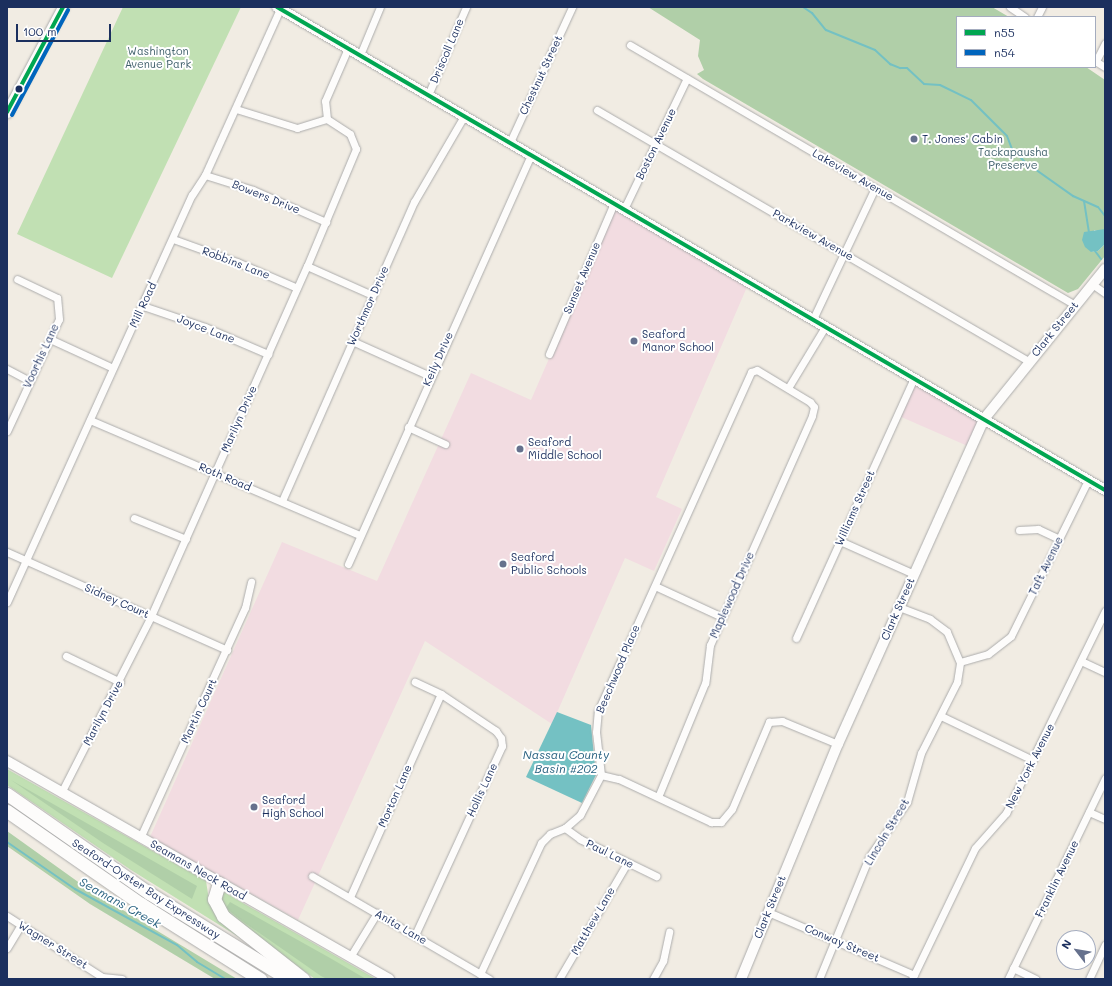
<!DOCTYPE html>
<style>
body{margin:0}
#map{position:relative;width:1112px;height:986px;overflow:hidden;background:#f1ece3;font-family:Mali,sans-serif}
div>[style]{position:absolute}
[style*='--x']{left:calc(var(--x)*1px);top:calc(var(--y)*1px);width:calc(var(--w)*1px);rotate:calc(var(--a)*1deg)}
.built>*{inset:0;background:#f2dce1}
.green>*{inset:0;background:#c1e0b3}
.forest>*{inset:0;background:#b0cfa8}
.water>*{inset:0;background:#74c1c3}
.stream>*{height:2px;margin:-1px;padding:0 1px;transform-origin:1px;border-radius:1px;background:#74c1c3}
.roads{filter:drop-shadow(0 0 1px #acacac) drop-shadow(0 0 1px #acacac)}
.street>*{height:7px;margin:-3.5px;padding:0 3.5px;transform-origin:3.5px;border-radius:3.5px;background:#fdfcfb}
.secondary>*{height:10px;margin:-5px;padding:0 5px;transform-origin:5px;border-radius:5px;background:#fdfcfb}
.primary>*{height:11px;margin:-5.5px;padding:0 5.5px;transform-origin:5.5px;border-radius:5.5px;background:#fdfcfb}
.highway>*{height:13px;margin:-6.5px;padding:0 6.5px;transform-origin:6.5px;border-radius:6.5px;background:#fdfcfb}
.bus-1>*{height:4px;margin:-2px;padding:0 2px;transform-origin:2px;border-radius:2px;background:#00a651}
.bus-2>*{height:4px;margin:-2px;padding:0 2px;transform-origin:2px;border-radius:2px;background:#0065bd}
.dots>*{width:11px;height:11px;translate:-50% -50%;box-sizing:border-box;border:2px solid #fff;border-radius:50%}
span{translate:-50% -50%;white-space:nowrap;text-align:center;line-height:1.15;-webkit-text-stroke:4px #fff;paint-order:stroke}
.street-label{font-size:11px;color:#1b2f5e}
.park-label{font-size:11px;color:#41616c}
.poi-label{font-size:11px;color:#1b2f5e}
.left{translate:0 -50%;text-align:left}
.water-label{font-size:12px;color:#296281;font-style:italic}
.frame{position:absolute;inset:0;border:8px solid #1b2f5e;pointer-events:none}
.legend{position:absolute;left:956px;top:16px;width:140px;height:52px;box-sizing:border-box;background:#fff;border:1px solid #a4acbf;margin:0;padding:5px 7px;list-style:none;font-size:12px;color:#1b2f5e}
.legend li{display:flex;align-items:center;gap:8px;height:20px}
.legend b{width:20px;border:1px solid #a4acbf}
.north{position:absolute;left:1056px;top:930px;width:40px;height:40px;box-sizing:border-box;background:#fff;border:1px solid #a4acbf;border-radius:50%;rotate:301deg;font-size:11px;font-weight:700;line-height:16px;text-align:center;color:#1b2f5e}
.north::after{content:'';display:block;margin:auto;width:14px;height:18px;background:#66718d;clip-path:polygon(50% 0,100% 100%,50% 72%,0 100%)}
.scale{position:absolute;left:16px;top:24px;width:95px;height:18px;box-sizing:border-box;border:2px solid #1b2f5e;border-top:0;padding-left:5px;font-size:12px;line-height:14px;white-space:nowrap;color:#1b2f5e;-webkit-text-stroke:3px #fff;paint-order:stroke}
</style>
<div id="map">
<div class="built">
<div style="clip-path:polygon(615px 207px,747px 287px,656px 497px,682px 509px,654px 571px,625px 558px,552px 724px,425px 641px,298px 920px,150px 837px,282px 542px,377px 581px,471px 373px,531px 400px)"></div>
<div style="clip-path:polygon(915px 380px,982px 420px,970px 447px,899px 416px)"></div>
</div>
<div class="green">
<div style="clip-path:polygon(123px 7px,241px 7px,112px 278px,17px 234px)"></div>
<div style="clip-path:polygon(7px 769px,206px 881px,209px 900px,250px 944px,131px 870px,7px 785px)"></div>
<div style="clip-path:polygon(222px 891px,376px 979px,315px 979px,220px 910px,216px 893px)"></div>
</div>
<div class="forest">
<div style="clip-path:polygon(648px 7px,992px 7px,1009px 17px,957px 17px,957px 67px,1086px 67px,1105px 80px,1105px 229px,1102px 232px,1094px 230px,1091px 252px,1098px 251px,1105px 244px,1105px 256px,1078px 289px,1068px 293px,703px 79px,697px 74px,704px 70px,698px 56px,700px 40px)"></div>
<div style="clip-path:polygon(11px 780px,197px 886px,192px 899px,103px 843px)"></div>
<div style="clip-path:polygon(7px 831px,88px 889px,237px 979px,215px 979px,90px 904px,7px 846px)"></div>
<div style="clip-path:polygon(230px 902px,330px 958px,366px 979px,327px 979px,321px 976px,242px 921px,226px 908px)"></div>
</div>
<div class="water">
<div style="clip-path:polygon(1105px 229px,1105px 244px,1098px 251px,1091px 252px,1085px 247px,1082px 240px,1084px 232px)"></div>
<div style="clip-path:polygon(557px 712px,591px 725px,596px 775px,582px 803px,526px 777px)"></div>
</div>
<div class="stream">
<div style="--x:803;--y:7;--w:11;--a:34"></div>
<div style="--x:812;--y:13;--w:22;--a:51"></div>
<div style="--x:826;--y:30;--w:53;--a:22.2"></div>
<div style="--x:875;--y:50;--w:21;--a:43"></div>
<div style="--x:890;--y:64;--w:11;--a:22"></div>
<div style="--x:900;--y:68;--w:7;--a:0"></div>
<div style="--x:907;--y:68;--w:23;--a:43"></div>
<div style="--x:924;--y:84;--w:16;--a:4"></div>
<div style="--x:940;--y:85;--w:34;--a:26"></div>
<div style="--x:971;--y:100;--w:51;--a:45"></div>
<div style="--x:1007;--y:136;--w:14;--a:69"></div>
<div style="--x:1012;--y:149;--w:18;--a:45"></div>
<div style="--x:1025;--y:162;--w:59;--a:35.3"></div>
<div style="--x:1073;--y:196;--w:27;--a:24"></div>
<div style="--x:1098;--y:207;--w:11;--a:52"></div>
<div style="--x:1084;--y:201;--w:33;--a:81"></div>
<div style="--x:1095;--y:251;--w:10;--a:53"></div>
<div style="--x:7;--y:842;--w:83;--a:34.7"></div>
<div style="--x:75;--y:889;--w:116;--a:28.8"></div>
<div style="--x:177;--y:945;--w:26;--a:40"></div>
<div style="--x:197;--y:962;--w:33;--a:31"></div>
</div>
<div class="roads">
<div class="street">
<div style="--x:1010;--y:7;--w:18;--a:34"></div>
<div style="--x:1037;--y:17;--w:11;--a:-63"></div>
<div style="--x:630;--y:45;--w:515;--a:30.3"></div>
<div style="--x:360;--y:55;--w:52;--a:-67.4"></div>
<div style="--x:1095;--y:61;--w:12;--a:31"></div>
<div style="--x:1096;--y:61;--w:20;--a:-63"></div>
<div style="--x:428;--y:95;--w:96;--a:-66.6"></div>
<div style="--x:236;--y:109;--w:64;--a:17.3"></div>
<div style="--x:297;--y:128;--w:31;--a:-17"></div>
<div style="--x:597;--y:110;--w:500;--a:30.2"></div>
<div style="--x:510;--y:142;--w:149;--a:-65.3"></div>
<div style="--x:205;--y:175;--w:50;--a:17.4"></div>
<div style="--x:253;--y:190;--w:80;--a:23.7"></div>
<div style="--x:624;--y:209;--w:145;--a:-64.3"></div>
<div style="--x:173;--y:239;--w:68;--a:19.8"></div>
<div style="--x:237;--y:262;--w:65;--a:23.4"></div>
<div style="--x:307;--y:266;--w:71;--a:24"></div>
<div style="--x:1092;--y:284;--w:16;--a:35"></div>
<div style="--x:143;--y:306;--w:65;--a:18.7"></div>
<div style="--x:205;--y:327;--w:69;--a:23.2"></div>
<div style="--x:813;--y:319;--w:145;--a:-64.7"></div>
<div style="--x:50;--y:339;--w:69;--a:24.7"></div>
<div style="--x:352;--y:341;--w:85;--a:24.2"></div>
<div style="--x:549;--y:354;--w:164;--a:-66.7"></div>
<div style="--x:7;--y:369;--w:26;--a:28"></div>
<div style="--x:788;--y:388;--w:71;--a:-58.8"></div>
<div style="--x:90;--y:420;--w:293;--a:23.1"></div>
<div style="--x:408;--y:427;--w:41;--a:24.7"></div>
<div style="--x:7;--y:431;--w:123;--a:-65.1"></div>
<div style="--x:59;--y:319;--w:21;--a:-95"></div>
<div style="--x:57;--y:298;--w:44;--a:-154.6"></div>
<div style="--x:282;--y:501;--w:327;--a:-66.2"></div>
<div style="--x:414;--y:202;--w:99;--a:-59.8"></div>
<div style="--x:134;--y:518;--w:56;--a:22"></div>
<div style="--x:1019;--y:530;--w:19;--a:-3"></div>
<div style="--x:1038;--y:529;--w:23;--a:25"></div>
<div style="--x:840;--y:541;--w:81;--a:24"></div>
<div style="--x:7;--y:552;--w:241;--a:24"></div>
<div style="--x:348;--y:564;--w:449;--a:-65.9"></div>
<div style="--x:655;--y:586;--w:74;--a:24.8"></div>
<div style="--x:7;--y:602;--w:447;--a:-65.6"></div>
<div style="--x:192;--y:195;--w:24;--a:-57"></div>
<div style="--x:205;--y:175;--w:182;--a:-65.7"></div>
<div style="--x:899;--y:607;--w:33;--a:21"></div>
<div style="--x:930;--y:619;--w:21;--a:37"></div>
<div style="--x:947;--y:632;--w:33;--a:67"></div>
<div style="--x:796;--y:638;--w:286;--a:-65.6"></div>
<div style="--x:66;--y:656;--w:60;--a:25.7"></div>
<div style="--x:1081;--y:661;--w:26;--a:25"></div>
<div style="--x:941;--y:716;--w:102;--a:25.6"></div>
<div style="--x:601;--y:775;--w:18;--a:13"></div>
<div style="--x:619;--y:779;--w:102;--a:25.1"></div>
<div style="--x:711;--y:822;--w:10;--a:0"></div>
<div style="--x:721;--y:822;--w:17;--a:-50"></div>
<div style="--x:732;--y:809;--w:95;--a:-67"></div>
<div style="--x:769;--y:722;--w:13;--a:-4"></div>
<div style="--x:782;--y:721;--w:61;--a:22.3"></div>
<div style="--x:61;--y:793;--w:199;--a:-63"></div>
<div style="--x:151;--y:616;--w:383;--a:-66"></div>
<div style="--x:307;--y:266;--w:127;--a:-67.3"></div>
<div style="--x:356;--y:149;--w:16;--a:-112"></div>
<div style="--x:350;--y:134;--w:27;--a:-147"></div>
<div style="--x:327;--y:119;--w:18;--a:-96"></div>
<div style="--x:325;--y:101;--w:58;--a:-66.5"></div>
<div style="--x:1089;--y:812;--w:17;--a:24"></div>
<div style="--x:565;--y:828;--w:19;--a:36"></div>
<div style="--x:580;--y:839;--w:85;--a:26"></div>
<div style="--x:140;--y:838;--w:253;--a:-65.5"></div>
<div style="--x:245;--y:608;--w:27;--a:-77"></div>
<div style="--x:312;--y:876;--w:205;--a:30.2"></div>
<div style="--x:350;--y:897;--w:222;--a:-65.9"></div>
<div style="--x:768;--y:912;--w:159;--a:23.3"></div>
<div style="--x:7;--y:916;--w:113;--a:32.7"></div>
<div style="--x:102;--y:977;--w:20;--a:6"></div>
<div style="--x:415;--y:935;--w:208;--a:-65.3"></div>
<div style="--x:502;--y:746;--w:8;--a:-97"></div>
<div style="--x:501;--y:738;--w:9;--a:-126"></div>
<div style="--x:496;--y:731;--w:66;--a:-146.1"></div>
<div style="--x:441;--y:694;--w:29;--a:-155"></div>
<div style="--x:7;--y:948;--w:27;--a:-59"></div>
<div style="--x:350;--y:957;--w:52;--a:-58.5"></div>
<div style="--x:1013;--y:968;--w:25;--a:26"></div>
<div style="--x:480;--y:974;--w:145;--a:-65"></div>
<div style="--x:541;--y:843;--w:13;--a:-45"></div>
<div style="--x:550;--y:834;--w:16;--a:-22"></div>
<div style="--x:565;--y:828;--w:20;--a:-41"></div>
<div style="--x:580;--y:815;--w:45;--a:-62.3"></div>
<div style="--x:601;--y:775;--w:43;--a:-96.6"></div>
<div style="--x:596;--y:732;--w:21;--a:-85"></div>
<div style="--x:598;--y:711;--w:372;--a:-65.7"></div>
<div style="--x:751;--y:372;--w:6;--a:-18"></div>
<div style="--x:757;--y:370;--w:62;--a:31.1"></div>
<div style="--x:810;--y:402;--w:6;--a:51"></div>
<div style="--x:814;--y:407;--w:9;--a:103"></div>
<div style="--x:812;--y:416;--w:251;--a:114"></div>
<div style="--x:710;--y:645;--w:38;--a:97"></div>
<div style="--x:705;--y:683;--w:123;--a:112.4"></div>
<div style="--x:559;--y:979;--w:134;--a:-59.6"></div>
<div style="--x:653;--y:979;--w:21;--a:-61"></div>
<div style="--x:663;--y:961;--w:30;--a:-78"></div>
<div style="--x:819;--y:979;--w:132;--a:-67.7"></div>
<div style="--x:869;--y:857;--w:67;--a:-55.4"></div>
<div style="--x:907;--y:802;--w:51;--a:-74.1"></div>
<div style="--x:921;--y:753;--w:80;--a:-63.1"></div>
<div style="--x:957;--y:682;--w:20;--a:-81"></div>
<div style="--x:960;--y:662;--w:29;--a:-16"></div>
<div style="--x:988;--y:654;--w:29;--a:-38"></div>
<div style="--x:1011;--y:636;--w:174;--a:-63.7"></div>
<div style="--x:912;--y:979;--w:145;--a:-64.3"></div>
<div style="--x:975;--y:848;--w:47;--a:-48.5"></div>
<div style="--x:1006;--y:813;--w:225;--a:-63.9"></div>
<div style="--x:1008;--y:979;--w:223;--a:-64.2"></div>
<div style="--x:1089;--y:979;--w:38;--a:-65"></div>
</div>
<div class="secondary">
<div style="--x:277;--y:7;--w:959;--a:30.26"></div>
<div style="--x:7;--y:761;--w:440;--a:29.7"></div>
<div style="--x:741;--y:979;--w:254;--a:-67.6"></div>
<div style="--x:838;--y:744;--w:356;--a:-65.8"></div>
<div style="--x:984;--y:419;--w:193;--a:-51.1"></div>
</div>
<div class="primary">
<div style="--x:7;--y:112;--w:119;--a:-61.9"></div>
</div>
<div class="highway">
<div style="--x:7;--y:794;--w:173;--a:34.9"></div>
<div style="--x:149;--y:893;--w:163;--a:31.7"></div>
<div style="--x:7;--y:811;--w:163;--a:34.8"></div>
<div style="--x:141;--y:904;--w:141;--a:32.2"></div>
<div style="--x:219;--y:883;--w:17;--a:107"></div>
<div style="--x:214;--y:899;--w:19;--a:62"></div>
<div style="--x:223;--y:916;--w:102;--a:38.2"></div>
</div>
</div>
<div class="bus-1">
<div style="--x:277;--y:7;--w:959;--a:30.26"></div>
<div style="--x:7;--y:112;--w:119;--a:-61.9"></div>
</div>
<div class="bus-2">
<div style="--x:12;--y:115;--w:119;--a:-61.9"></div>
</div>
<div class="dots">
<div style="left:19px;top:89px;background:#1b2f5e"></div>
<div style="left:914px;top:139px;background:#66718d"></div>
<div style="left:634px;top:341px;background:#66718d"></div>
<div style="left:520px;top:449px;background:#66718d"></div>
<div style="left:503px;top:564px;background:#66718d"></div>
<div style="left:254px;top:807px;background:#66718d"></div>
</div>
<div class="street-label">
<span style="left:447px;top:51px;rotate:-67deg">Driscoll Lane</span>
<span style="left:541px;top:75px;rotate:-65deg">Chestnut Street</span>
<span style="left:656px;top:144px;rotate:-64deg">Boston Avenue</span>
<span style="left:853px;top:175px;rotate:30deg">Lakeview Avenue</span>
<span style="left:266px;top:197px;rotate:22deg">Bowers Drive</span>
<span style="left:813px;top:235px;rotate:30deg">Parkview Avenue</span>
<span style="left:236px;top:263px;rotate:21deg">Robbins Lane</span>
<span style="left:582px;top:278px;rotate:-67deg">Sunset Avenue</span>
<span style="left:143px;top:305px;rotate:-65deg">Mill Road</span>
<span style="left:368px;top:306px;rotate:-66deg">Worthmor Drive</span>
<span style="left:206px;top:329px;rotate:21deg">Joyce Lane</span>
<span style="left:1055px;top:329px;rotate:-51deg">Clark Street</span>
<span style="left:41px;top:356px;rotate:-65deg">Voorhis Lane</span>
<span style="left:438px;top:359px;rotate:-66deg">Keily Drive</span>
<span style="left:239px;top:419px;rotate:-66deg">Marilyn Drive</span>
<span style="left:225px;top:477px;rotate:23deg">Roth Road</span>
<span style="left:855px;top:508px;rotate:-66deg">Williams Street</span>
<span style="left:1046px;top:566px;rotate:-64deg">Taft Avenue</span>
<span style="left:732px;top:595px;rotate:-66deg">Maplewood Drive</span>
<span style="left:117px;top:601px;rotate:24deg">Sidney Court</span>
<span style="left:898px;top:609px;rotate:-66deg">Clark Street</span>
<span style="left:618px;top:669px;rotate:-67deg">Beechwood Place</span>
<span style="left:199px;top:711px;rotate:-65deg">Martin Court</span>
<span style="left:103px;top:713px;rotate:-62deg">Marilyn Drive</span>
<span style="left:1030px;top:766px;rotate:-63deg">New York Avenue</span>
<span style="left:482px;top:790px;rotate:-65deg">Hollis Lane</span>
<span style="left:395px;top:796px;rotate:-66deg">Morton Lane</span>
<span style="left:887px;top:832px;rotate:-59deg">Lincoln Street</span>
<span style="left:610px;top:854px;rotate:26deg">Paul Lane</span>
<span style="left:198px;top:870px;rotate:30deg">Seamans Neck Road</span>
<span style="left:1057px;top:879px;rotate:-64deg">Franklin Avenue</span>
<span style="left:146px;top:889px;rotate:33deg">Seaford-Oyster Bay Expressway</span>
<span style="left:770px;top:907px;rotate:-68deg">Clark Street</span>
<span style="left:593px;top:921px;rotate:-60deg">Matthew Lane</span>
<span style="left:401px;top:927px;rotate:30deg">Anita Lane</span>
<span style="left:842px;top:943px;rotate:23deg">Conway Street</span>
<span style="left:53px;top:945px;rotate:32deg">Wagner Street</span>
</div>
<div class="park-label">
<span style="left:158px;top:58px">Washington<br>Avenue Park</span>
<span style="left:1013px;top:159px">Tackapausha<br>Preserve</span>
</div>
<div class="poi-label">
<span class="left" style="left:922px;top:139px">T. Jones' Cabin</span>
<span class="left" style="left:642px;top:341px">Seaford<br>Manor School</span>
<span class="left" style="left:528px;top:449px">Seaford<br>Middle School</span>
<span class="left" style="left:511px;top:564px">Seaford<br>Public Schools</span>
<span class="left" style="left:262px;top:807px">Seaford<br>High School</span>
</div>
<div class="water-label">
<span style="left:566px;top:762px">Nassau County<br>Basin #202</span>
<span style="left:120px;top:903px;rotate:29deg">Seamans Creek</span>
</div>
<div class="frame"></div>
<ul class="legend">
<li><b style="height:5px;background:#00a651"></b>n55</li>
<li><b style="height:5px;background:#0065bd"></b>n54</li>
</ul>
<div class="north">N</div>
<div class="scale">100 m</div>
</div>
